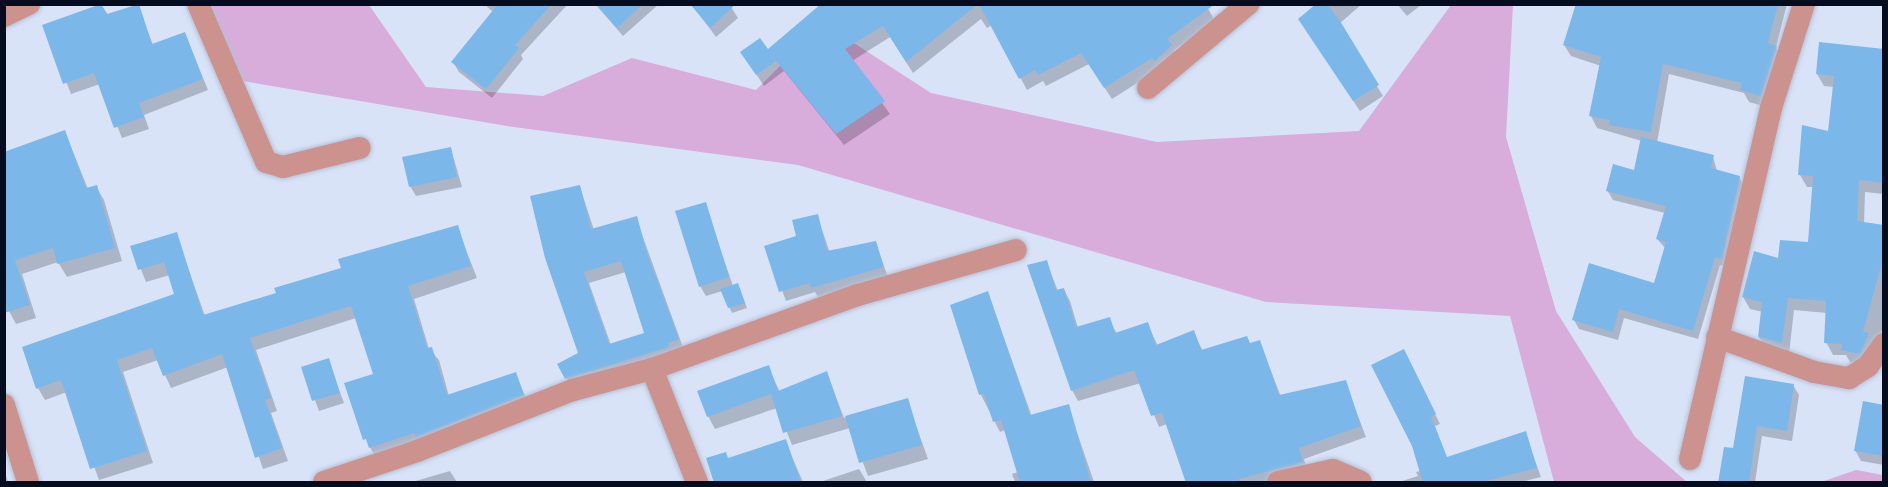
<!DOCTYPE html>
<style>
body{margin:0}
#map{position:relative;width:1888px;height:487px;overflow:hidden;background:#d8e3f8;font-family:"Open Sans",sans-serif}
div>[style]{position:absolute}
[style*='--x']{left:calc(var(--x)*1px);top:calc(var(--y)*1px);width:calc(var(--w)*1px);rotate:calc(var(--a)*1deg)}
.green>*{inset:0;background:#d8addb}
.shadow>*{inset:0;background:#0003}
.building>*{inset:0;background:#7bb8e9}
.roads{filter:drop-shadow(0 0 2px #b6c1d5) drop-shadow(0 0 2px #b6c1d5)}
.minor>*{height:22px;margin:-11px;padding:0 11px;transform-origin:11px;border-radius:11px;background:#cb928e}
span{translate:-50% -50%;white-space:nowrap;text-align:center;line-height:1.15;-webkit-text-stroke:4.5px #fff;paint-order:stroke}
.frame{position:absolute;inset:0;border:6px solid #050c1e;pointer-events:none}
</style>
<div id="map">
<div class="green">
<div style="clip-path:polygon(191px 5px,369px 5px,426px 87px,543px 96px,632px 58px,756px 90px,823px 23px,931px 93px,1157px 142px,1359px 131px,1451px 5px,1513px 5px,1506px 137px,1556px 311px,1635px 437px,1687px 482px,1554px 482px,1510px 316px,1266px 302px,798px 165px,507px 126px,231px 79px)"></div>
<div style="clip-path:polygon(1856px 470px,1883px 475px,1883px 482px,1821px 482px)"></div>
</div>
<div class="shadow">
<div style="clip-path:polygon(484px 4px,568px 4px,521px 55px,523px 59px,492px 98px,459px 72px,453px 62px,493px 12px)"></div>
<div style="clip-path:polygon(595px 4px,659px 4px,623px 36px)"></div>
<div style="clip-path:polygon(729px 4px,738px 18px,716px 37px,694px 7px)"></div>
<div style="clip-path:polygon(821px 4px,1206px 5px,1215px 21px,1174px 50px,1178px 57px,1112px 99px,1089px 64px,1046px 86px,1043px 81px,1027px 90px,992px 25px,987px 28px,981px 19px,913px 73px,890px 37px,852px 61px,890px 114px,844px 145px,784px 71px,764px 86px,742px 53px,768px 51px)"></div>
<div style="clip-path:polygon(1319px 4px,1362px 4px,1339px 24px,1383px 96px,1360px 111px,1306px 30px)"></div>
<div style="clip-path:polygon(1397px 4px,1421px 4px,1421px 5px,1407px 16px)"></div>
<div style="clip-path:polygon(1576px 4px,1787px 4px,1776px 47px,1782px 59px,1767px 107px,1749px 102px,1744px 93px,1669px 74px,1657px 143px,1713px 157px,1717px 171px,1739px 177px,1744px 186px,1727px 267px,1720px 265px,1698px 339px,1624px 318px,1618px 340px,1579px 329px,1574px 320px,1655px 284px,1666px 249px,1657px 239px,1665px 213px,1613px 200px,1607px 190px,1636px 171px,1642px 141px,1597px 128px,1591px 116px,1601px 66px,1571px 56px,1564px 45px)"></div>
<div style="clip-path:polygon(102px 6px,108px 15px,138px 6px,153px 45px,185px 34px,208px 90px,144px 115px,149px 129px,122px 138px,100px 84px,71px 94px,44px 26px)"></div>
<div style="clip-path:polygon(1884px 51px,1884px 194px,1865px 192px,1864px 224px,1884px 226px,1884px 325px,1867px 366px,1850px 362px,1846px 355px,1833px 355px,1826px 342px,1827px 313px,1794px 310px,1789px 354px,1766px 349px,1759px 337px,1763px 312px,1750px 309px,1743px 297px,1780px 259px,1809px 244px,1814px 187px,1807px 187px,1800px 175px,1829px 133px,1834px 87px,1824px 86px,1817px 74px)"></div>
<div style="clip-path:polygon(65px 132px,88px 189px,96px 187px,104px 200px,122px 261px,67px 277px,58px 262px,22px 274px,36px 318px,16px 324px,9px 311px,4px 153px)"></div>
<div style="clip-path:polygon(451px 149px,462px 187px,416px 196px,410px 186px)"></div>
<div style="clip-path:polygon(evenodd,580px 187px,594px 230px,636px 218px,684px 350px,573px 389px,559px 365px,580px 354px,580px 187px,626px 272px,646px 334px,611px 345px,589px 283px,626px 272px)"></div>
<div style="clip-path:polygon(705px 204px,733px 286px,740px 289px,747px 308px,732px 313px,722px 291px,706px 296px,700px 286px)"></div>
<div style="clip-path:polygon(817px 215px,830px 253px,875px 242px,888px 277px,818px 297px,815px 292px,786px 301px,766px 247px,798px 237px)"></div>
<div style="clip-path:polygon(457px 227px,477px 278px,414px 299px,429px 349px,439px 360px,449px 396px,515px 373px,530px 407px,377px 460px,370px 447px,374px 375px,356px 318px,256px 350px,277px 411px,271px 413px,288px 461px,263px 469px,228px 367px,171px 388px,158px 360px,123px 372px,153px 463px,99px 480px,67px 392px,45px 400px,38px 388px,176px 295px,170px 275px,146px 282px,132px 247px,176px 234px,205px 316px,277px 294px)"></div>
<div style="clip-path:polygon(1046px 261px,1058px 291px,1064px 290px,1070px 301px,1078px 328px,1109px 319px,1117px 334px,1147px 324px,1158px 346px,1193px 332px,1203px 351px,1260px 342px,1281px 397px,1345px 382px,1366px 437px,1304px 459px,1308px 473px,1273px 482px,1181px 482px,1187px 480px,1167px 424px,1159px 427px,1141px 383px,1078px 401px,1072px 390px)"></div>
<div style="clip-path:polygon(988px 293px,1032px 417px,1068px 406px,1094px 482px,1015px 482px,1012px 474px,1018px 472px,1005px 430px,1000px 432px,981px 395px)"></div>
<div style="clip-path:polygon(328px 360px,344px 403px,319px 411px,303px 368px)"></div>
<div style="clip-path:polygon(1408px 360px,1440px 424px,1435px 426px,1447px 458px,1525px 433px,1541px 477px,1521px 482px,1399px 482px,1418px 476px,1416px 472px,1420px 471px)"></div>
<div style="clip-path:polygon(768px 367px,780px 392px,827px 373px,844px 418px,907px 400px,928px 459px,868px 476px,850px 428px,792px 445px,777px 408px,715px 429px,708px 416px)"></div>
<div style="clip-path:polygon(1793px 385px,1799px 395px,1792px 441px,1762px 436px,1755px 482px,1720px 482px,1734px 450px)"></div>
<div style="clip-path:polygon(1884px 407px,1884px 465px,1861px 461px,1855px 450px)"></div>
<div style="clip-path:polygon(785px 441px,803px 482px,716px 482px,729px 460px)"></div>
<div style="clip-path:polygon(859px 469px,867px 482px,820px 482px)"></div>
<div style="clip-path:polygon(4px 470px,8px 482px,4px 482px)"></div>
<div style="clip-path:polygon(450px 471px,457px 482px,412px 482px)"></div>
</div>
<div class="building">
<div style="clip-path:polygon(101px 4px,107px 14px,139px 4px,152px 44px,185px 32px,203px 79px,139px 103px,144px 117px,114px 128px,94px 73px,63px 84px,42px 25px)"></div>
<div style="clip-path:polygon(498px 4px,552px 4px,515px 45px,519px 48px,486px 89px,451px 62px)"></div>
<div style="clip-path:polygon(596px 4px,643px 4px,617px 28px)"></div>
<div style="clip-path:polygon(690px 4px,736px 4px,710px 28px)"></div>
<div style="clip-path:polygon(821px 4px,978px 4px,906px 62px,883px 26px,845px 49px,885px 101px,836px 134px,776px 61px,756px 75px,740px 52px,760px 38px,768px 49px)"></div>
<div style="clip-path:polygon(979px 4px,1215px 4px,1167px 39px,1172px 45px,1155px 61px,1152px 58px,1104px 88px,1081px 53px,1038px 75px,1035px 70px,1019px 79px)"></div>
<div style="clip-path:polygon(1316px 4px,1327px 4px,1340px 21px,1379px 85px,1353px 101px,1298px 19px)"></div>
<div style="clip-path:polygon(1576px 4px,1778px 4px,1768px 43px,1777px 46px,1761px 96px,1740px 90px,1742px 83px,1663px 64px,1651px 132px,1609px 125px,1610px 120px,1589px 116px,1601px 57px,1563px 45px)"></div>
<div style="clip-path:polygon(1819px 42px,1884px 49px,1884px 183px,1859px 180px,1857px 221px,1884px 225px,1884px 255px,1863px 332px,1869px 333px,1860px 354px,1841px 350px,1842px 344px,1824px 343px,1826px 301px,1788px 298px,1782px 343px,1758px 337px,1762px 302px,1742px 297px,1754px 251px,1778px 258px,1780px 240px,1808px 242px,1813px 176px,1798px 175px,1802px 125px,1828px 131px,1834px 76px,1816px 74px)"></div>
<div style="clip-path:polygon(65px 130px,86px 188px,97px 185px,115px 248px,57px 264px,53px 248px,15px 260px,30px 305px,4px 313px,4px 152px)"></div>
<div style="clip-path:polygon(1641px 137px,1714px 155px,1711px 168px,1740px 176px,1722px 259px,1715px 257px,1693px 331px,1619px 309px,1613px 332px,1572px 320px,1589px 263px,1654px 283px,1666px 242px,1656px 239px,1666px 206px,1606px 191px,1613px 164px,1634px 170px)"></div>
<div style="clip-path:polygon(451px 147px,457px 177px,409px 187px,402px 157px)"></div>
<div style="clip-path:polygon(evenodd,580px 185px,591px 229px,637px 216px,647px 253px,679px 339px,668px 343px,669px 347px,565px 379px,557px 364px,578px 353px,545px 258px,530px 196px,580px 185px,621px 261px,644px 333px,609px 344px,584px 272px,621px 261px)"></div>
<div style="clip-path:polygon(706px 202px,729px 277px,699px 287px,675px 211px)"></div>
<div style="clip-path:polygon(818px 214px,827px 251px,876px 241px,884px 267px,811px 288px,810px 283px,779px 292px,764px 246px,796px 236px,792px 220px)"></div>
<div style="clip-path:polygon(458px 225px,471px 266px,408px 286px,427px 348px,432px 347px,447px 395px,516px 372px,524px 395px,416px 437px,414px 433px,369px 448px,366px 439px,363px 440px,344px 383px,373px 374px,351px 306px,250px 338px,271px 398px,265px 400px,282px 448px,255px 458px,222px 354px,163px 376px,152px 348px,117px 360px,147px 451px,90px 469px,61px 380px,36px 389px,22px 347px,174px 294px,164px 262px,138px 270px,130px 246px,177px 232px,203px 315px,276px 293px,274px 288px,341px 268px,338px 259px)"></div>
<div style="clip-path:polygon(1047px 260px,1056px 290px,1064px 288px,1076px 327px,1110px 317px,1115px 333px,1148px 322px,1156px 345px,1194px 330px,1201px 350px,1247px 336px,1250px 343px,1260px 340px,1279px 395px,1346px 380px,1361px 426px,1299px 448px,1303px 462px,1239px 479px,1240px 483px,1186px 483px,1162px 413px,1151px 416px,1134px 370px,1071px 391px,1027px 265px)"></div>
<div style="clip-path:polygon(738px 283px,745px 303px,728px 308px,720px 289px)"></div>
<div style="clip-path:polygon(988px 291px,1030px 415px,1069px 404px,1091px 483px,1020px 483px,1001px 420px,993px 422px,984px 394px,979px 395px,950px 305px)"></div>
<div style="clip-path:polygon(1404px 349px,1436px 414px,1431px 417px,1447px 457px,1526px 431px,1537px 468px,1479px 483px,1423px 483px,1412px 446px,1371px 365px)"></div>
<div style="clip-path:polygon(329px 358px,340px 393px,312px 401px,301px 367px)"></div>
<div style="clip-path:polygon(769px 365px,778px 391px,827px 371px,842px 416px,783px 433px,771px 394px,707px 417px,697px 391px)"></div>
<div style="clip-path:polygon(1745px 376px,1794px 384px,1787px 431px,1757px 426px,1749px 483px,1718px 483px,1724px 447px,1733px 448px)"></div>
<div style="clip-path:polygon(908px 398px,922px 445px,859px 463px,845px 416px)"></div>
<div style="clip-path:polygon(1863px 401px,1884px 405px,1884px 456px,1854px 451px)"></div>
<div style="clip-path:polygon(786px 439px,801px 483px,714px 483px,706px 458px,726px 452px,728px 458px)"></div>
</div>
<div class="roads">
<div class="minor">
<div style="--x:198;--y:4;--w:172;--a:66.7"></div>
<div style="--x:266;--y:162;--w:18;--a:16"></div>
<div style="--x:283;--y:167;--w:79;--a:-13.9"></div>
<div style="--x:4;--y:16;--w:28;--a:-26"></div>
<div style="--x:1148;--y:88;--w:131;--a:-40"></div>
<div style="--x:1717;--y:337;--w:103;--a:19.8"></div>
<div style="--x:1814;--y:372;--w:36;--a:10"></div>
<div style="--x:1849;--y:378;--w:22;--a:-32"></div>
<div style="--x:1868;--y:366;--w:27;--a:-54"></div>
<div style="--x:652;--y:369;--w:122;--a:68.3"></div>
<div style="--x:4;--y:405;--w:81;--a:72.7"></div>
<div style="--x:1690;--y:459;--w:360;--a:-77"></div>
<div style="--x:1771;--y:108;--w:109;--a:-72.4"></div>
<div style="--x:324;--y:482;--w:98;--a:-18.4"></div>
<div style="--x:417;--y:451;--w:168;--a:-21.4"></div>
<div style="--x:573;--y:390;--w:82;--a:-14.9"></div>
<div style="--x:652;--y:369;--w:219;--a:-19.8"></div>
<div style="--x:858;--y:295;--w:164;--a:-15.9"></div>
<div style="--x:1278;--y:482;--w:56;--a:-12.3"></div>
<div style="--x:1333;--y:470;--w:30;--a:23"></div>
</div>
</div>
<div class="frame"></div>
</div>
